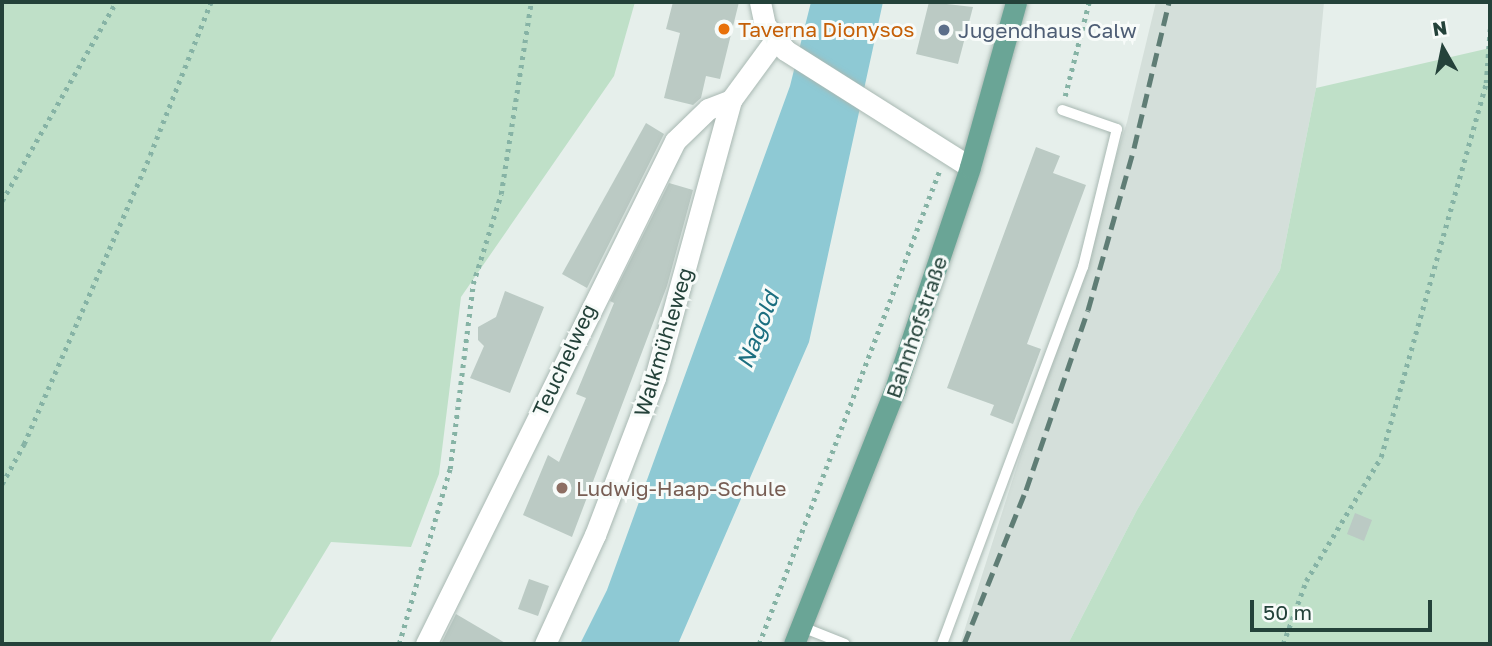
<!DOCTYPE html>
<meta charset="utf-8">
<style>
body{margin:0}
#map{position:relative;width:1492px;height:646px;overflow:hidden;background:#e6efeb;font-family:"Golos Text",sans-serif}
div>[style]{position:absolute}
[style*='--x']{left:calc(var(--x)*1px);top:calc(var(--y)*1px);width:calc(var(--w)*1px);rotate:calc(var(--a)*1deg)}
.built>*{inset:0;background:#d4dfda}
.green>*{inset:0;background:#bfe0c8}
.water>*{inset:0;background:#8ec9d4}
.building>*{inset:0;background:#bbcac4}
.path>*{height:4.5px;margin-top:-2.25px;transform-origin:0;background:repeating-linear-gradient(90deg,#86b3a5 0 3.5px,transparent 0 8.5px)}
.roads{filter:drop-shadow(0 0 2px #a8b8b2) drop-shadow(0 0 2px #a8b8b2)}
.lane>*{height:10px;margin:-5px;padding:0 5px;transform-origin:5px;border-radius:5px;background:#fff}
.street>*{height:21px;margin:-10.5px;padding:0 10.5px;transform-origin:10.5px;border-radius:10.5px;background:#fff}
.primary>*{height:21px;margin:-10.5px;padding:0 10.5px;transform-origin:10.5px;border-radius:10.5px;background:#6aa596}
.rail>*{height:5px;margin-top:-2.5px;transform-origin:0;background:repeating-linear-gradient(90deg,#5f7d75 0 14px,transparent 0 21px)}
.dots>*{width:19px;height:19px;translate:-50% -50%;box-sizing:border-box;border:4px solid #f7fbf9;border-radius:50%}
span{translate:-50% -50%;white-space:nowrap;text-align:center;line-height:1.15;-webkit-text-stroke:6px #f7fbf9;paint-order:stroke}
.food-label{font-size:21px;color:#c56008}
.left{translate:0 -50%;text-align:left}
.service-label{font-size:21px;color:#4e5e75}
.street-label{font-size:21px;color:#24423a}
.education-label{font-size:21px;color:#785e54}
.water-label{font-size:23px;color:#1c6f80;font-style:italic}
.frame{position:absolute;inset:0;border:4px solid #24423a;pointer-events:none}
.north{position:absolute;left:1408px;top:14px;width:70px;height:70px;-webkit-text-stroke:5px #f7fbf9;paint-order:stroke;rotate:351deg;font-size:19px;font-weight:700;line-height:28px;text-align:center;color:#24423a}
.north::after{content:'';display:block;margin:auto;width:24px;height:32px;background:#24423a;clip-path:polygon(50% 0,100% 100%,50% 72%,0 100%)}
.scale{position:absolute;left:1250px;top:600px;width:182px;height:32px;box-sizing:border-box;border:4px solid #24423a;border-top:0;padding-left:9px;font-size:21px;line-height:24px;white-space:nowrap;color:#24423a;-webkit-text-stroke:5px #f7fbf9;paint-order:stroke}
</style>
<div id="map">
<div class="built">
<div style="clip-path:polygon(1156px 2px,1324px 2px,1316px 88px,1280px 270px,1137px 510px,1068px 644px,960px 644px,1127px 122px)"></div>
</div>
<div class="green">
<div style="clip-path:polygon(2px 2px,635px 2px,614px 76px,461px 297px,439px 474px,411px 547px,331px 542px,269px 644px,2px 644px)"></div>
<div style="clip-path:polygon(1490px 48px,1490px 644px,1068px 644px,1137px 510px,1280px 270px,1316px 88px)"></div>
</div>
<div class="water">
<div style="clip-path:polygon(811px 2px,883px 2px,809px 342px,678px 644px,580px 644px,607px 590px,790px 86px)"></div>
</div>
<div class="building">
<div style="clip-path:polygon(673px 2px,739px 2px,720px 79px,706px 76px,701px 98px,693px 105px,664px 98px,680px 33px,666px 29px)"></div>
<div style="clip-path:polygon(929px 2px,973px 7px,958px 64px,916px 54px)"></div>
<div style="clip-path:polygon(646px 123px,664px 134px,587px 288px,562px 274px)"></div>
<div style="clip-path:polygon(1036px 147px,1060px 156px,1053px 173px,1086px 185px,1027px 344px,1041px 349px,1013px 424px,990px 415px,994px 405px,947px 388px)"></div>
<div style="clip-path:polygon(669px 183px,693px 190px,667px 286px,572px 537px,523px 515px,548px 455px,559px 462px,586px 398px,576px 394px,614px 303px,610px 301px)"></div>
<div style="clip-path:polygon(505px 291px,544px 307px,510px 393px,470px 378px,484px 346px,478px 340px,478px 327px,496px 317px)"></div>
<div style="clip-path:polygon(1355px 513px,1372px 520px,1364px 541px,1347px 534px)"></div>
<div style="clip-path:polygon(529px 579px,549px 586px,538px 616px,518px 609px)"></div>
<div style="clip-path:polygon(456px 614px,507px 644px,441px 644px)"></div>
</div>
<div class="path">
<div style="--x:1065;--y:96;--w:97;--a:-75.7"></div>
<div style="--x:2;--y:201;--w:229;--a:-60.2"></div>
<div style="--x:2;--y:484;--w:46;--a:-61.2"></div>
<div style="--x:24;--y:444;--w:315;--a:-66.4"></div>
<div style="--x:150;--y:155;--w:165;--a:-68.3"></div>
<div style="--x:399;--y:644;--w:182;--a:-73.8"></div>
<div style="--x:450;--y:469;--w:186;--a:-82.9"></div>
<div style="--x:473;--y:284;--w:94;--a:-72.7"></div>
<div style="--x:501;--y:194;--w:194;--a:-81.1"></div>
<div style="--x:759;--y:644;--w:505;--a:-69.13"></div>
<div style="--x:1283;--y:644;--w:67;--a:-69.9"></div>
<div style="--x:1306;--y:581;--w:145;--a:-58.8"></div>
<div style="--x:1381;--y:457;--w:388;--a:-74.3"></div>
<div style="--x:1486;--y:83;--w:54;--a:-85.8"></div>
</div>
<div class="roads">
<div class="lane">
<div style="--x:802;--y:627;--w:46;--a:21.6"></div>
<div style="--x:942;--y:644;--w:403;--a:-69.5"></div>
<div style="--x:1083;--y:267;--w:142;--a:-76.2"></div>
<div style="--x:1117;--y:129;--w:58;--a:-160.9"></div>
</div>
<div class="street">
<div style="--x:760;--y:2;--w:24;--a:78"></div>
<div style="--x:765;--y:25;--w:32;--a:51"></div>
<div style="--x:785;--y:50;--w:219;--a:32.3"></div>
<div style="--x:426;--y:644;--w:561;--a:-63.66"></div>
<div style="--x:675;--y:141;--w:46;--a:-44.1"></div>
<div style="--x:708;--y:109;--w:25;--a:-21"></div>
<div style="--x:545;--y:644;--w:120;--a:-65.4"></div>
<div style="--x:595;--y:535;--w:168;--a:-69.1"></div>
<div style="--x:655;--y:378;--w:288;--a:-74.7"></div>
<div style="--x:731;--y:100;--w:74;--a:-53.7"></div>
</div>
<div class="primary">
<div style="--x:794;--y:644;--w:271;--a:-68.4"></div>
<div style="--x:894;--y:392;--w:237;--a:-71.3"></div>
<div style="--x:970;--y:167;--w:171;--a:-74.4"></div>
</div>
</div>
<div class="rail">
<div style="--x:964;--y:644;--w:166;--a:-68.1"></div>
<div style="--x:1026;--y:490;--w:190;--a:-71"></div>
<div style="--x:1088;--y:310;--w:168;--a:-74.1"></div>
<div style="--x:1134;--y:148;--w:150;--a:-76.5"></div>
</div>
<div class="dots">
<div style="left:724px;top:29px;background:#e8710a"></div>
<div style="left:944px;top:30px;background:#5c6f8a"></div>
<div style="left:562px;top:488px;background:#8d6e63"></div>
</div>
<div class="food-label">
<span class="left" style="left:738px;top:29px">Taverna Dionysos</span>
</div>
<div class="service-label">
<span class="left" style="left:958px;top:30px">Jugendhaus Calw</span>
</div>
<div class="street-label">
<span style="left:916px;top:327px;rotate:-71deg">Bahnhofstraße</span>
<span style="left:663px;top:342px;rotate:-73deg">Walkmühleweg</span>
<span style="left:564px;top:360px;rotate:-65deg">Teuchelweg</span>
</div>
<div class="education-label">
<span class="left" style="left:576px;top:488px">Ludwig-Haap-Schule</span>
</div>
<div class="water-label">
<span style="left:757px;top:330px;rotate:-69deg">Nagold</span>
</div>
<div class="frame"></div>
<div class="north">N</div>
<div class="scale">50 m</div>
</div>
